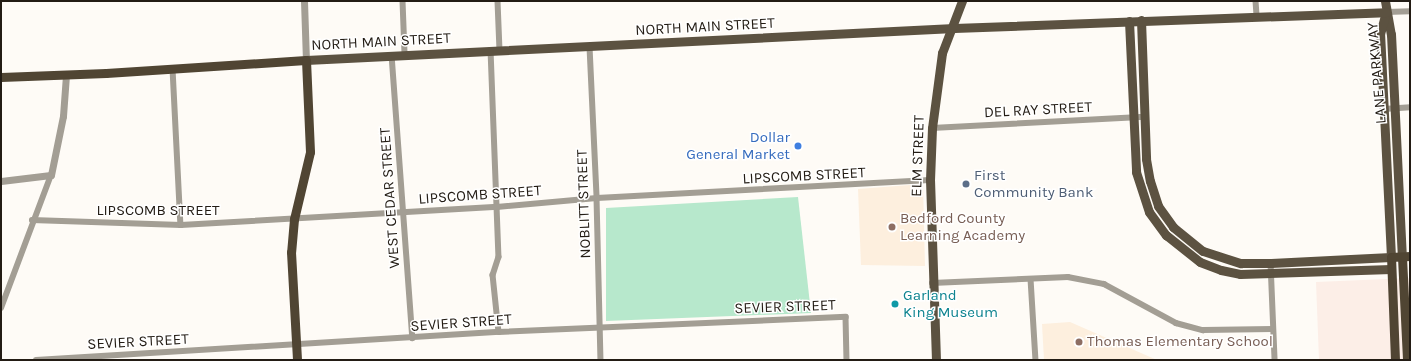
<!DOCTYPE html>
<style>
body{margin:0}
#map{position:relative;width:1411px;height:361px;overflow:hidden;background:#fefbf6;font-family:Karla,sans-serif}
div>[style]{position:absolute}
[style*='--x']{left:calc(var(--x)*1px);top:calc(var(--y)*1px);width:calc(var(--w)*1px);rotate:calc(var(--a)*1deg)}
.commercial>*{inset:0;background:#fceee7}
.built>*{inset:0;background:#fdefde}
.green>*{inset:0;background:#b7e8cc}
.minor>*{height:5.5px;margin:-2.75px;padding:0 2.75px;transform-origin:2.75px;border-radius:2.75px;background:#a39e94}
.tertiary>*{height:7px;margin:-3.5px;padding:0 3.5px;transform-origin:3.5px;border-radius:3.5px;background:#a39e94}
.primary>*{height:9px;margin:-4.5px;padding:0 4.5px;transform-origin:4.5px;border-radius:4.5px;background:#5c5241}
.trunk>*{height:9px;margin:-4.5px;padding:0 4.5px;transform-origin:4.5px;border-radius:4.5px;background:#504533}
.dots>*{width:11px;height:11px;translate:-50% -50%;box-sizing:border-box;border:2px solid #fff;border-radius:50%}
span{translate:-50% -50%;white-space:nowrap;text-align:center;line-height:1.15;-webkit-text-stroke:3px #fff;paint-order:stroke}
.street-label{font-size:15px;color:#231c14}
.shop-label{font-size:15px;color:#366cbe}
.right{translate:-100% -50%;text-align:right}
.service-label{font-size:15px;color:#4e5e75}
.left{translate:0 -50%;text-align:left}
.education-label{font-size:15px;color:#785e54}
.culture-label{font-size:15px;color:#0d838f}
.frame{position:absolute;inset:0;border:2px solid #231c14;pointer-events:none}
</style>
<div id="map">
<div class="commercial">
<div style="clip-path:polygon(1410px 278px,1410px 360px,1319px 360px,1316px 282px)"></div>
</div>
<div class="built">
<div style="clip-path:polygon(923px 184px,925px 266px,861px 265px,858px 189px)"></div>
<div style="clip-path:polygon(1070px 322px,1157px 360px,1044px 360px,1042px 324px)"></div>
</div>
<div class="green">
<div style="clip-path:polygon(798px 197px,811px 313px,606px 321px,606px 208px)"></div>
</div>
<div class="minor">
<div style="--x:403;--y:1;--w:53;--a:87.8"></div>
<div style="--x:498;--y:1;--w:49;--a:87.7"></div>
<div style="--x:1256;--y:1;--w:14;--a:86"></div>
<div style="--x:1386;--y:12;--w:24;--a:-2"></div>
<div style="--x:590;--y:47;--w:151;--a:87.3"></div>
<div style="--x:597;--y:198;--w:162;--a:88.6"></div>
<div style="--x:491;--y:50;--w:207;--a:87.8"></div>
<div style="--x:499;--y:257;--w:19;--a:108"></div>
<div style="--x:493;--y:275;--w:57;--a:84"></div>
<div style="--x:392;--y:55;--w:284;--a:85.8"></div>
<div style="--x:173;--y:69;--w:156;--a:87.1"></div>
<div style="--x:1384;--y:109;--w:26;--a:-4"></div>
<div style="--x:932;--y:128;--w:213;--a:-3"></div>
<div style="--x:32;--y:220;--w:149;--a:1.9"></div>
<div style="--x:181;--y:225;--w:317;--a:-3.3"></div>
<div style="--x:497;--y:207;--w:100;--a:-5.1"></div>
<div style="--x:597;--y:198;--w:333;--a:-3.1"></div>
<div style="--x:1271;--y:263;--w:97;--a:87.6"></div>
<div style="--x:1031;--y:279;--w:81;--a:86.5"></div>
<div style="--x:932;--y:283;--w:136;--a:-2.5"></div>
<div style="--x:1068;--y:277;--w:37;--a:11"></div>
<div style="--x:1104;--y:284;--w:82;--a:28.4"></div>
<div style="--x:1176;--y:323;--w:28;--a:15"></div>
<div style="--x:1203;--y:330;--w:70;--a:-0.8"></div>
<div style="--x:1;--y:308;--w:142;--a:-69.4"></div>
<div style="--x:36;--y:360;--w:464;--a:-3.5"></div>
<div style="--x:499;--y:332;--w:347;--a:-2.5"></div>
<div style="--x:846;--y:317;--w:43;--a:88.7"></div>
</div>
<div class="tertiary">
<div style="--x:304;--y:1;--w:59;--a:88.1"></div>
<div style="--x:1;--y:181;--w:50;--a:-6.8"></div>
<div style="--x:51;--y:175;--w:60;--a:-78.5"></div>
<div style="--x:63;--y:116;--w:41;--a:-85.8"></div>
</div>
<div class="primary">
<div style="--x:1385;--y:1;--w:34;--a:80"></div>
<div style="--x:1391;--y:34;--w:223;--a:87.2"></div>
<div style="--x:1141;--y:20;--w:139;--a:87.9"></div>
<div style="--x:1146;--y:159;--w:22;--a:80"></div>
<div style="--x:1150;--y:181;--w:26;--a:72"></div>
<div style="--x:1158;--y:206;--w:26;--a:54"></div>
<div style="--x:1173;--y:227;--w:38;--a:39"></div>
<div style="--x:1203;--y:251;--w:40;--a:18"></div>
<div style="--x:1241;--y:263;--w:30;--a:0"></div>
<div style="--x:1271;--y:263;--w:120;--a:-2.9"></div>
<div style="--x:1391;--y:257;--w:223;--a:-92.8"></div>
<div style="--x:1380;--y:34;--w:23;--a:-75"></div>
<div style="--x:1129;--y:21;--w:151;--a:87.3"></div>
<div style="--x:1136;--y:172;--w:42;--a:72"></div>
<div style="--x:1149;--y:212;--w:29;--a:54"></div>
<div style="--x:1166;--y:235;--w:43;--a:38.5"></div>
<div style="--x:1200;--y:262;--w:22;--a:21"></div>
<div style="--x:1221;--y:270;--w:19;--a:12"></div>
<div style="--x:1240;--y:274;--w:151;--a:-1.9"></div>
<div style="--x:306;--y:60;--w:649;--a:-2.83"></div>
<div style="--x:954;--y:28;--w:432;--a:-2.1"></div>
<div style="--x:936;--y:360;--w:180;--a:-91.9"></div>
<div style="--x:930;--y:180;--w:52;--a:-87.8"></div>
<div style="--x:932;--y:128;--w:76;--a:-82.4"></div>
<div style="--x:942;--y:53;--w:56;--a:-69"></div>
</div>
<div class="trunk">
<div style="--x:1;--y:77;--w:105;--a:-2.2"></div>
<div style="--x:106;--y:73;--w:200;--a:-3.7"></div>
<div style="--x:306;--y:60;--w:92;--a:87.5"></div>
<div style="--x:310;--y:152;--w:69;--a:103.4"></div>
<div style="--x:294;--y:219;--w:33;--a:95"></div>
<div style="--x:291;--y:252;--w:108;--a:86.8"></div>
<div style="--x:1402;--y:257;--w:103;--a:87.2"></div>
<div style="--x:1395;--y:360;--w:103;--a:-92.2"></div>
<div style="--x:1391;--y:257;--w:19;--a:-3"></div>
</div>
<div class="dots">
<div style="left:798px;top:146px;background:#3f7fe0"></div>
<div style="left:966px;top:184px;background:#5c6f8a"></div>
<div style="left:892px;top:227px;background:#8d6e63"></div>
<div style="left:895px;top:304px;background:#0f9aa8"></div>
<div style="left:1079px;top:342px;background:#8d6e63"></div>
</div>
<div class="street-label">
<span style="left:705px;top:27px;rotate:-3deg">NORTH MAIN STREET</span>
<span style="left:381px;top:42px;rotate:-3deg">NORTH MAIN STREET</span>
<span style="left:1377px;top:73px;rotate:-95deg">LANE PARKWAY</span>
<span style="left:1038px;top:110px;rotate:-3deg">DEL RAY STREET</span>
<span style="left:918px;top:156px;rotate:-88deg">ELM STREET</span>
<span style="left:804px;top:176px;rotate:-3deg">LIPSCOMB STREET</span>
<span style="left:480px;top:195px;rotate:-4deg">LIPSCOMB STREET</span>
<span style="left:390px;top:198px;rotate:-94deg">WEST CEDAR STREET</span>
<span style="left:584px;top:204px;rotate:-92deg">NOBLITT STREET</span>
<span style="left:158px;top:211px">LIPSCOMB STREET</span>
<span style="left:785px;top:307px;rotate:-2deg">SEVIER STREET</span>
<span style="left:461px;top:323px;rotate:-4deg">SEVIER STREET</span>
<span style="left:138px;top:342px;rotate:-3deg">SEVIER STREET</span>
</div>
<div class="shop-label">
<span class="right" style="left:790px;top:146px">Dollar<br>General Market</span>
</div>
<div class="service-label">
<span class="left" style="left:974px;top:184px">First<br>Community Bank</span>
</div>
<div class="education-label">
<span class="left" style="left:900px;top:227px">Bedford County<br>Learning Academy</span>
<span class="left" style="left:1087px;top:342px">Thomas Elementary School</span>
</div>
<div class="culture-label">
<span class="left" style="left:903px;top:304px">Garland<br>King Museum</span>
</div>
<div class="frame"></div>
</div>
